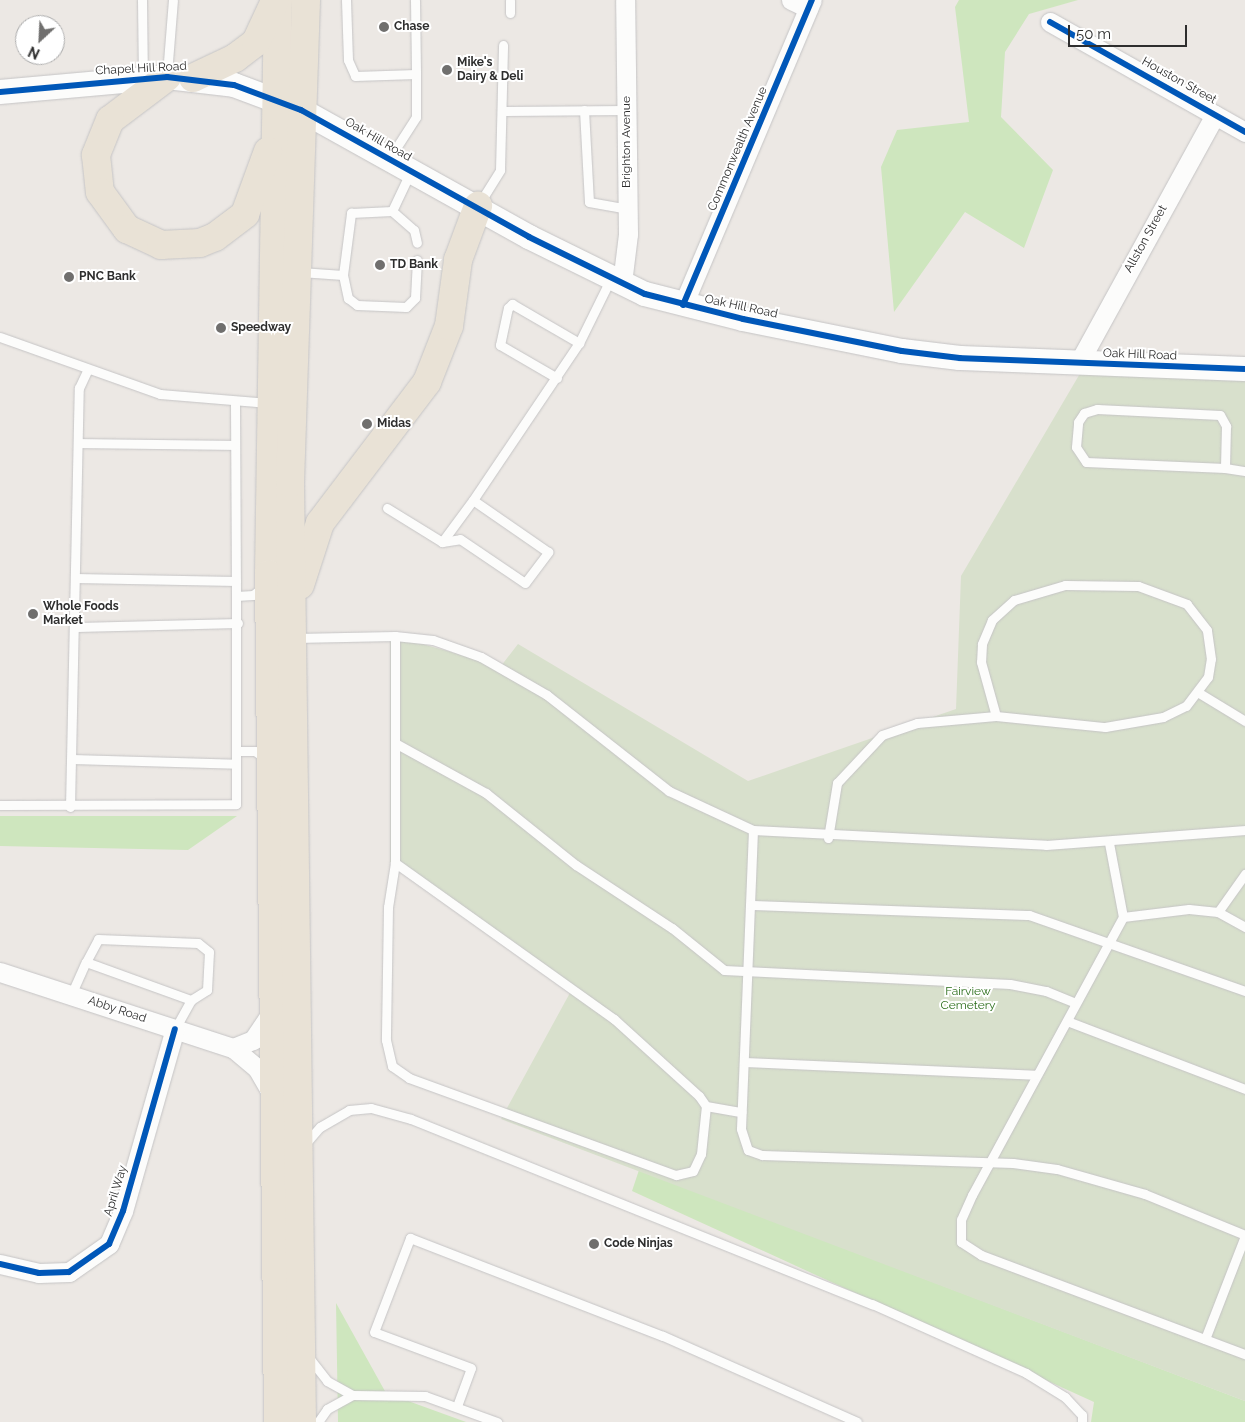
<!DOCTYPE html>
<style>
body{margin:0}
#map{position:relative;width:1245px;height:1422px;overflow:hidden;background:#ece8e4;font-family:Raleway,sans-serif}
div>[style]{position:absolute}
[style*='--x']{left:calc(var(--x)*1px);top:calc(var(--y)*1px);width:calc(var(--w)*1px);rotate:calc(var(--a)*1deg)}
.green>*{inset:0;background:#cee6be}
.cemetery>*{inset:0;background:#d8e0cc}
.roads{filter:drop-shadow(0 0 1px #c5c4c5) drop-shadow(0 0 1px #c5c4c5)}
.service>*{height:9px;margin:-4.5px;padding:0 4.5px;transform-origin:4.5px;border-radius:4.5px;background:#fcfcfb}
.minor>*{height:19px;margin:-9.5px;padding:0 9.5px;transform-origin:9.5px;border-radius:9.5px;background:#fcfcfb}
.tertiary>*{height:24px;margin:-12px;padding:0 12px;transform-origin:12px;border-radius:12px;background:#fcfcfb}
.trunk>*{height:28px;margin:-14px;padding:0 14px;transform-origin:14px;border-radius:14px;background:#e9e2d6}
.cycleway>*{height:6px;margin:-3px;padding:0 3px;transform-origin:3px;border-radius:3px;background:#0057b8}
.dots>*{width:14px;height:14px;translate:-50% -50%;box-sizing:border-box;border:2px solid #fff;border-radius:50%}
span{translate:-50% -50%;white-space:nowrap;text-align:center;line-height:1.15;-webkit-text-stroke:4px #fff;paint-order:stroke}
.poi-label{font-size:12px;color:#2e2e2e;font-weight:700}
.left{translate:0 -50%;text-align:left}
.street-label{font-size:12px;color:#2e2e2e}
.park-label{font-size:12px;color:#2c6e1b}
.north{position:absolute;left:15px;top:15px;width:50px;height:50px;box-sizing:border-box;background:#fff;border:1px solid #ababab;border-radius:50%;rotate:205deg;font-size:14px;font-weight:700;line-height:20px;text-align:center;color:#2e2e2e}
.north::after{content:'';display:block;margin:auto;width:18px;height:22px;background:#706f6e;clip-path:polygon(50% 0,100% 100%,50% 72%,0 100%)}
.scale{position:absolute;left:1068px;top:25px;width:119px;height:22px;box-sizing:border-box;border:2px solid #2e2e2e;border-top:0;padding-left:6px;font-size:15px;line-height:18px;white-space:nowrap;color:#2e2e2e;-webkit-text-stroke:4px #fff;paint-order:stroke}
</style>
<div id="map">
<div class="green">
<div style="clip-path:polygon(959px 0,1078px 0,1029px 14px,1005px 52px,1001px 117px,1053px 170px,1024px 248px,965px 212px,894px 312px,881px 167px,897px 130px,969px 122px,955px 7px)"></div>
<div style="clip-path:polygon(0 816px,237px 816px,188px 850px,0 846px)"></div>
<div style="clip-path:polygon(639px 1170px,1245px 1401px,1245px 1422px,1091px 1422px,1094px 1402px,632px 1191px)"></div>
<div style="clip-path:polygon(336px 1303px,386px 1393px,466px 1422px,338px 1422px)"></div>
</div>
<div class="cemetery">
<div style="clip-path:polygon(1085px 365px,1245px 371px,1245px 1401px,501px 1119px,571px 991px,390px 862px,390px 635px,501px 666px,518px 644px,748px 781px,956px 709px,961px 576px)"></div>
</div>
<div class="roads">
<div class="service">
<div style="--x:142;--y:0;--w:77;--a:89.3"></div>
<div style="--x:346;--y:0;--w:60;--a:88.1"></div>
<div style="--x:348;--y:60;--w:17;--a:66"></div>
<div style="--x:355;--y:76;--w:61;--a:-1.9"></div>
<div style="--x:416;--y:74;--w:43;--a:90"></div>
<div style="--x:416;--y:117;--w:50;--a:122.7"></div>
<div style="--x:415;--y:0;--w:74;--a:89.2"></div>
<div style="--x:510;--y:0;--w:13;--a:90"></div>
<div style="--x:167;--y:74;--w:74;--a:-85.4"></div>
<div style="--x:584;--y:110;--w:92;--a:86.9"></div>
<div style="--x:589;--y:202;--w:40;--a:10"></div>
<div style="--x:504;--y:111;--w:123;--a:-0.5"></div>
<div style="--x:479;--y:204;--w:40;--a:-58"></div>
<div style="--x:500;--y:170;--w:125;--a:-88.6"></div>
<div style="--x:392;--y:211;--w:42;--a:-64.7"></div>
<div style="--x:392;--y:211;--w:29;--a:41"></div>
<div style="--x:414;--y:230;--w:13;--a:77"></div>
<div style="--x:300;--y:272;--w:43;--a:4"></div>
<div style="--x:343;--y:275;--w:63;--a:-82.6"></div>
<div style="--x:351;--y:213;--w:41;--a:-2.8"></div>
<div style="--x:343;--y:275;--w:24;--a:78"></div>
<div style="--x:348;--y:298;--w:11;--a:38"></div>
<div style="--x:357;--y:305;--w:49;--a:2.3"></div>
<div style="--x:406;--y:307;--w:13;--a:-45"></div>
<div style="--x:415;--y:298;--w:38;--a:-87"></div>
<div style="--x:0;--y:337;--w:170;--a:19.6"></div>
<div style="--x:160;--y:394;--w:109;--a:4.7"></div>
<div style="--x:557;--y:378;--w:66;--a:-149.9"></div>
<div style="--x:500;--y:345;--w:38;--a:-78"></div>
<div style="--x:508;--y:308;--w:6;--a:-45"></div>
<div style="--x:512;--y:304;--w:78;--a:30.2"></div>
<div style="--x:235;--y:403;--w:193;--a:89.7"></div>
<div style="--x:236;--y:596;--w:17;--a:-3"></div>
<div style="--x:253;--y:595;--w:14;--a:-39"></div>
<div style="--x:1097;--y:409;--w:123;--a:2.8"></div>
<div style="--x:1220;--y:415;--w:13;--a:61"></div>
<div style="--x:1226;--y:426;--w:42;--a:91.4"></div>
<div style="--x:1225;--y:468;--w:139;--a:-177.5"></div>
<div style="--x:1086;--y:462;--w:18;--a:-124"></div>
<div style="--x:1076;--y:447;--w:25;--a:-85"></div>
<div style="--x:1078;--y:422;--w:11;--a:-56"></div>
<div style="--x:1084;--y:413;--w:14;--a:-17"></div>
<div style="--x:78;--y:443;--w:157;--a:0.7"></div>
<div style="--x:1225;--y:468;--w:20;--a:9"></div>
<div style="--x:387;--y:508;--w:65;--a:31.7"></div>
<div style="--x:442;--y:542;--w:18;--a:-9"></div>
<div style="--x:460;--y:539;--w:78;--a:34.1"></div>
<div style="--x:525;--y:583;--w:39;--a:-53"></div>
<div style="--x:548;--y:552;--w:91;--a:-145.3"></div>
<div style="--x:473;--y:500;--w:189;--a:-56"></div>
<div style="--x:579;--y:343;--w:72;--a:-63.8"></div>
<div style="--x:442;--y:542;--w:52;--a:-53.6"></div>
<div style="--x:75;--y:578;--w:161;--a:1.1"></div>
<div style="--x:77;--y:627;--w:161;--a:-1.4"></div>
<div style="--x:395;--y:636;--w:107;--a:90"></div>
<div style="--x:395;--y:743;--w:104;--a:28.8"></div>
<div style="--x:486;--y:793;--w:115;--a:38.7"></div>
<div style="--x:576;--y:865;--w:115;--a:33.3"></div>
<div style="--x:672;--y:928;--w:67;--a:38.9"></div>
<div style="--x:724;--y:970;--w:286;--a:2.8"></div>
<div style="--x:1010;--y:984;--w:37;--a:11"></div>
<div style="--x:1046;--y:991;--w:31;--a:22"></div>
<div style="--x:295;--y:638;--w:100;--a:-1.1"></div>
<div style="--x:395;--y:636;--w:38;--a:6"></div>
<div style="--x:433;--y:640;--w:51;--a:19.5"></div>
<div style="--x:481;--y:657;--w:76;--a:29.9"></div>
<div style="--x:547;--y:695;--w:155;--a:38.2"></div>
<div style="--x:669;--y:791;--w:93;--a:24.9"></div>
<div style="--x:753;--y:830;--w:293;--a:2.9"></div>
<div style="--x:1046;--y:845;--w:200;--a:-4.3"></div>
<div style="--x:1199;--y:693;--w:54;--a:31.3"></div>
<div style="--x:236;--y:751;--w:19;--a:0"></div>
<div style="--x:255;--y:751;--w:14;--a:36"></div>
<div style="--x:72;--y:759;--w:164;--a:1.7"></div>
<div style="--x:0;--y:805;--w:236;--a:-0.2"></div>
<div style="--x:236;--y:804;--w:208;--a:-90"></div>
<div style="--x:70;--y:807;--w:419;--a:-88.8"></div>
<div style="--x:79;--y:388;--w:19;--a:-65"></div>
<div style="--x:753;--y:830;--w:299;--a:92.3"></div>
<div style="--x:741;--y:1129;--w:22;--a:72"></div>
<div style="--x:748;--y:1150;--w:15;--a:20"></div>
<div style="--x:762;--y:1155;--w:251;--a:1.8"></div>
<div style="--x:1013;--y:1163;--w:44;--a:7.8"></div>
<div style="--x:1057;--y:1169;--w:91;--a:15.9"></div>
<div style="--x:1145;--y:1194;--w:108;--a:22.3"></div>
<div style="--x:828;--y:838;--w:56;--a:-80.7"></div>
<div style="--x:837;--y:783;--w:66;--a:-46.8"></div>
<div style="--x:882;--y:735;--w:37;--a:-19"></div>
<div style="--x:917;--y:723;--w:79;--a:-5.1"></div>
<div style="--x:996;--y:716;--w:110;--a:5.8"></div>
<div style="--x:1105;--y:727;--w:59;--a:-9.8"></div>
<div style="--x:1163;--y:717;--w:25;--a:-26"></div>
<div style="--x:1186;--y:706;--w:36;--a:-53"></div>
<div style="--x:1208;--y:677;--w:18;--a:-81"></div>
<div style="--x:1211;--y:659;--w:29;--a:-98"></div>
<div style="--x:1207;--y:630;--w:33;--a:-128"></div>
<div style="--x:1187;--y:604;--w:52;--a:-159.8"></div>
<div style="--x:1138;--y:586;--w:73;--a:-179.2"></div>
<div style="--x:1065;--y:585;--w:53;--a:163.6"></div>
<div style="--x:1014;--y:600;--w:30;--a:138"></div>
<div style="--x:992;--y:620;--w:26;--a:113"></div>
<div style="--x:982;--y:644;--w:18;--a:93"></div>
<div style="--x:981;--y:662;--w:56;--a:74.5"></div>
<div style="--x:1109;--y:843;--w:75;--a:79.3"></div>
<div style="--x:1123;--y:917;--w:316;--a:118.5"></div>
<div style="--x:972;--y:1195;--w:27;--a:114"></div>
<div style="--x:961;--y:1220;--w:22;--a:90"></div>
<div style="--x:961;--y:1242;--w:24;--a:33"></div>
<div style="--x:981;--y:1255;--w:282;--a:20.6"></div>
<div style="--x:395;--y:863;--w:45;--a:99"></div>
<div style="--x:388;--y:907;--w:133;--a:90.9"></div>
<div style="--x:386;--y:1040;--w:27;--a:77"></div>
<div style="--x:392;--y:1066;--w:21;--a:35"></div>
<div style="--x:409;--y:1078;--w:284;--a:20"></div>
<div style="--x:676;--y:1175;--w:17;--a:-13"></div>
<div style="--x:693;--y:1171;--w:19;--a:-65"></div>
<div style="--x:701;--y:1154;--w:48;--a:-84.1"></div>
<div style="--x:706;--y:1106;--w:12;--a:-125"></div>
<div style="--x:699;--y:1096;--w:115;--a:-137.8"></div>
<div style="--x:614;--y:1019;--w:269;--a:-144.5"></div>
<div style="--x:395;--y:863;--w:120;--a:-90"></div>
<div style="--x:751;--y:905;--w:278;--a:2.1"></div>
<div style="--x:1029;--y:915;--w:229;--a:19.4"></div>
<div style="--x:1218;--y:912;--w:47;--a:-54.6"></div>
<div style="--x:1123;--y:917;--w:66;--a:-6.9"></div>
<div style="--x:1189;--y:909;--w:29;--a:6"></div>
<div style="--x:1218;--y:912;--w:31;--a:29"></div>
<div style="--x:86;--y:962;--w:26;--a:-62"></div>
<div style="--x:98;--y:939;--w:100;--a:2.3"></div>
<div style="--x:198;--y:943;--w:14;--a:39"></div>
<div style="--x:209;--y:952;--w:38;--a:93"></div>
<div style="--x:207;--y:990;--w:19;--a:148"></div>
<div style="--x:71;--y:995;--w:36;--a:-66"></div>
<div style="--x:86;--y:962;--w:112;--a:19.9"></div>
<div style="--x:191;--y:1000;--w:33;--a:119"></div>
<div style="--x:1067;--y:1021;--w:191;--a:20.9"></div>
<div style="--x:744;--y:1062;--w:292;--a:2.5"></div>
<div style="--x:706;--y:1106;--w:36;--a:10"></div>
<div style="--x:305;--y:1144;--w:23;--a:-49"></div>
<div style="--x:320;--y:1127;--w:34;--a:-30"></div>
<div style="--x:349;--y:1110;--w:22;--a:-5"></div>
<div style="--x:371;--y:1108;--w:41;--a:15.4"></div>
<div style="--x:411;--y:1119;--w:497;--a:21.9"></div>
<div style="--x:872;--y:1304;--w:169;--a:24.1"></div>
<div style="--x:1026;--y:1373;--w:46;--a:31.6"></div>
<div style="--x:1065;--y:1397;--w:25;--a:47"></div>
<div style="--x:1082;--y:1415;--w:7;--a:90"></div>
<div style="--x:1205;--y:1339;--w:110;--a:-68.8"></div>
<div style="--x:310;--y:1359;--w:28;--a:52"></div>
<div style="--x:327;--y:1381;--w:29;--a:29"></div>
<div style="--x:352;--y:1395;--w:73;--a:0.8"></div>
<div style="--x:425;--y:1396;--w:77;--a:19.9"></div>
<div style="--x:457;--y:1406;--w:40;--a:-69.8"></div>
<div style="--x:471;--y:1368;--w:103;--a:-159.6"></div>
<div style="--x:374;--y:1332;--w:101;--a:-69"></div>
<div style="--x:410;--y:1238;--w:271;--a:21.2"></div>
<div style="--x:663;--y:1336;--w:212;--a:23.9"></div>
<div style="--x:318;--y:1422;--w:16;--a:-55"></div>
<div style="--x:327;--y:1409;--w:29;--a:-29"></div>
</div>
<div class="minor">
<div style="--x:791;--y:0;--w:19;--a:25"></div>
<div style="--x:1050;--y:22;--w:224;--a:29.4"></div>
<div style="--x:622;--y:283;--w:49;--a:-83"></div>
<div style="--x:628;--y:234;--w:234;--a:-90.7"></div>
<div style="--x:683;--y:305;--w:331;--a:-67.1"></div>
<div style="--x:1078;--y:364;--w:284;--a:-61.2"></div>
<div style="--x:0;--y:972;--w:245;--a:18.1"></div>
<div style="--x:233;--y:1048;--w:31;--a:40"></div>
<div style="--x:257;--y:1068;--w:32;--a:60"></div>
<div style="--x:233;--y:1048;--w:22;--a:-22"></div>
<div style="--x:253;--y:1040;--w:34;--a:-56"></div>
<div style="--x:0;--y:1264;--w:40;--a:13"></div>
<div style="--x:39;--y:1273;--w:30;--a:-2"></div>
<div style="--x:69;--y:1272;--w:49;--a:-35"></div>
<div style="--x:109;--y:1244;--w:36;--a:-67"></div>
<div style="--x:123;--y:1211;--w:189;--a:-74.1"></div>
</div>
<div class="tertiary">
<div style="--x:0;--y:92;--w:168;--a:-5.1"></div>
<div style="--x:167;--y:77;--w:67;--a:6.8"></div>
<div style="--x:234;--y:85;--w:72;--a:20.5"></div>
<div style="--x:301;--y:110;--w:261;--a:29.1"></div>
<div style="--x:529;--y:237;--w:129;--a:26.2"></div>
<div style="--x:645;--y:294;--w:101;--a:14.3"></div>
<div style="--x:743;--y:319;--w:162;--a:11.4"></div>
<div style="--x:902;--y:351;--w:58;--a:6.9"></div>
<div style="--x:960;--y:358;--w:285;--a:2.2"></div>
</div>
<div class="trunk">
<div style="--x:278;--y:0;--w:574;--a:90.9"></div>
<div style="--x:269;--y:574;--w:848;--a:89.39"></div>
<div style="--x:167;--y:77;--w:71;--a:143"></div>
<div style="--x:110;--y:120;--w:38;--a:112"></div>
<div style="--x:96;--y:155;--w:37;--a:84"></div>
<div style="--x:100;--y:192;--w:46;--a:53.9"></div>
<div style="--x:127;--y:229;--w:38;--a:25"></div>
<div style="--x:161;--y:245;--w:39;--a:-3"></div>
<div style="--x:200;--y:243;--w:16;--a:-22"></div>
<div style="--x:215;--y:237;--w:38;--a:-37"></div>
<div style="--x:245;--y:214;--w:67;--a:-69.9"></div>
<div style="--x:193;--y:78;--w:47;--a:-25.5"></div>
<div style="--x:235;--y:58;--w:26;--a:-37"></div>
<div style="--x:256;--y:42;--w:45;--a:-65.1"></div>
<div style="--x:300;--y:585;--w:65;--a:-72.1"></div>
<div style="--x:320;--y:523;--w:177;--a:-52.8"></div>
<div style="--x:427;--y:382;--w:60;--a:-68.6"></div>
<div style="--x:449;--y:326;--w:67;--a:-82.2"></div>
<div style="--x:458;--y:260;--w:58;--a:-69.7"></div>
<div style="--x:302;--y:1422;--w:939;--a:-90.73"></div>
<div style="--x:290;--y:483;--w:483;--a:-88.1"></div>
</div>
</div>
<div class="cycleway">
<div style="--x:1050;--y:22;--w:224;--a:29.4"></div>
<div style="--x:0;--y:92;--w:168;--a:-5.1"></div>
<div style="--x:167;--y:77;--w:67;--a:6.8"></div>
<div style="--x:234;--y:85;--w:72;--a:20.5"></div>
<div style="--x:301;--y:110;--w:261;--a:29.1"></div>
<div style="--x:529;--y:237;--w:129;--a:26.2"></div>
<div style="--x:645;--y:294;--w:101;--a:14.3"></div>
<div style="--x:743;--y:319;--w:162;--a:11.4"></div>
<div style="--x:902;--y:351;--w:58;--a:6.9"></div>
<div style="--x:960;--y:358;--w:285;--a:2.2"></div>
<div style="--x:683;--y:305;--w:331;--a:-67.1"></div>
<div style="--x:0;--y:1264;--w:40;--a:13"></div>
<div style="--x:39;--y:1273;--w:30;--a:-2"></div>
<div style="--x:69;--y:1272;--w:49;--a:-35"></div>
<div style="--x:109;--y:1244;--w:36;--a:-67"></div>
<div style="--x:123;--y:1211;--w:189;--a:-74.1"></div>
</div>
<div class="dots">
<div style="left:384px;top:27px;background:#706f6e"></div>
<div style="left:447px;top:70px;background:#706f6e"></div>
<div style="left:380px;top:265px;background:#706f6e"></div>
<div style="left:69px;top:277px;background:#706f6e"></div>
<div style="left:221px;top:328px;background:#706f6e"></div>
<div style="left:367px;top:424px;background:#706f6e"></div>
<div style="left:33px;top:614px;background:#706f6e"></div>
<div style="left:594px;top:1244px;background:#706f6e"></div>
</div>
<div class="poi-label">
<span class="left" style="left:394px;top:27px">Chase</span>
<span class="left" style="left:457px;top:70px">Mike's<br>Dairy &amp; Deli</span>
<span class="left" style="left:390px;top:265px">TD Bank</span>
<span class="left" style="left:79px;top:277px">PNC Bank</span>
<span class="left" style="left:231px;top:328px">Speedway</span>
<span class="left" style="left:377px;top:424px">Midas</span>
<span class="left" style="left:43px;top:614px">Whole Foods<br>Market</span>
<span class="left" style="left:604px;top:1244px">Code Ninjas</span>
</div>
<div class="street-label">
<span style="left:141px;top:69px;rotate:-3deg">Chapel Hill Road</span>
<span style="left:1179px;top:81px;rotate:29deg">Houston Street</span>
<span style="left:378px;top:140px;rotate:30deg">Oak Hill Road</span>
<span style="left:627px;top:142px;rotate:-90deg">Brighton Avenue</span>
<span style="left:738px;top:149px;rotate:-67deg">Commonwealth Avenue</span>
<span style="left:1146px;top:239px;rotate:-61deg">Allston Street</span>
<span style="left:741px;top:307px;rotate:12deg">Oak Hill Road</span>
<span style="left:1140px;top:355px;rotate:2deg">Oak Hill Road</span>
<span style="left:117px;top:1010px;rotate:18deg">Abby Road</span>
<span style="left:116px;top:1191px;rotate:-73deg">April Way</span>
</div>
<div class="park-label">
<span style="left:968px;top:999px">Fairview<br>Cemetery</span>
</div>
<div class="north">N</div>
<div class="scale">50 m</div>
</div>
